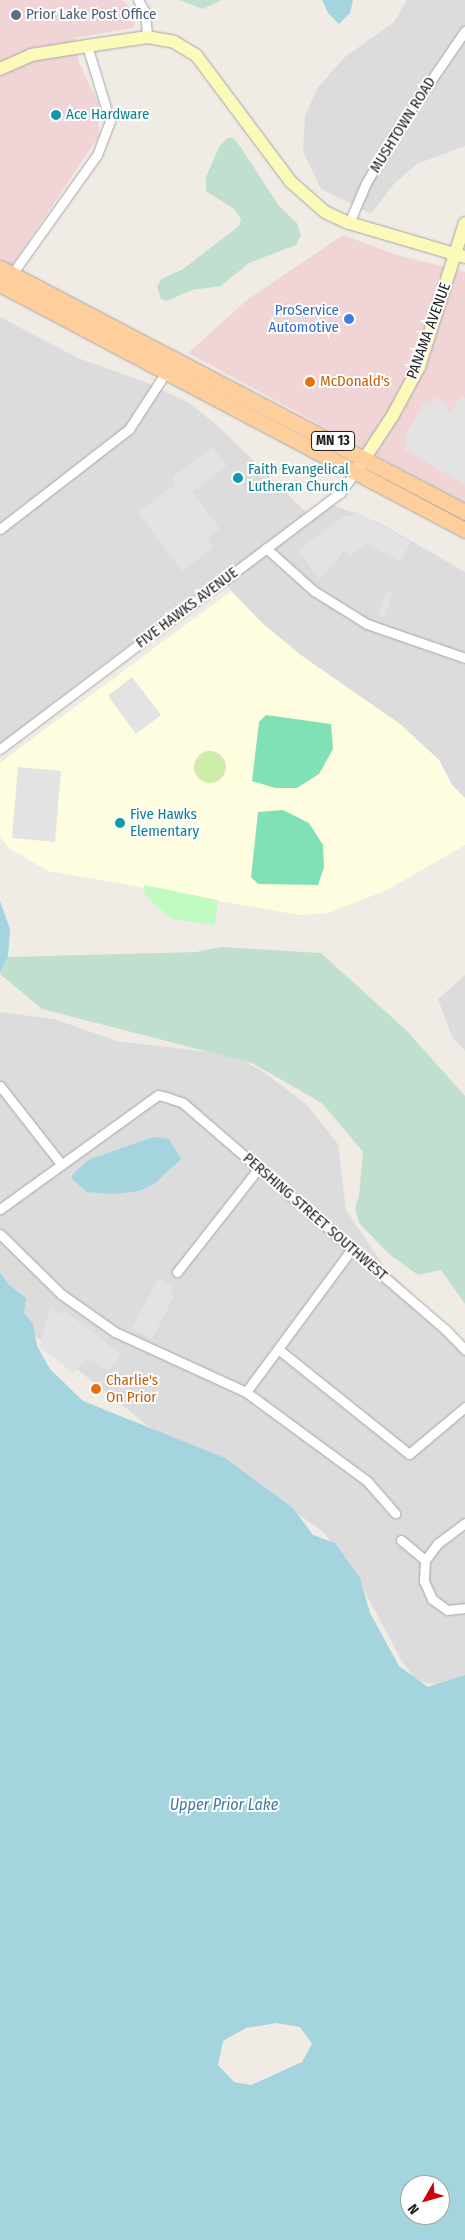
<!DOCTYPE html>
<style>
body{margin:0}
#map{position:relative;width:465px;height:2240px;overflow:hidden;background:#f0ece5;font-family:"Fira Sans Condensed",sans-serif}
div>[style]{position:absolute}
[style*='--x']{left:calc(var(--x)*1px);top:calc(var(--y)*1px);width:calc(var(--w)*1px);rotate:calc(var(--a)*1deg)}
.residential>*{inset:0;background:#dddcdc}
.commercial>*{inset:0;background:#f1d4d5}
.education>*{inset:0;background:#fffddf}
.grass>*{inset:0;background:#ceecaa}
.round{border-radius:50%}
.wetland>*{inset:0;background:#c1dfcf}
.park>*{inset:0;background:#c1fbc2}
.pitch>*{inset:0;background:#81e1b6}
.parking>*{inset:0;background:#e3e3e3}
.water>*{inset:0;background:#a4d5df}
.roads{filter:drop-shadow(0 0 1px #a6a6a6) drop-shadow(0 0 1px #a6a6a6)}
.street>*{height:9px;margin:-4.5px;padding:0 4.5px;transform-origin:4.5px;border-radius:4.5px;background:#fff}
.secondary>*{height:12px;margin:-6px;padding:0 6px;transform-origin:6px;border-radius:6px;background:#fbfab8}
.primary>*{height:15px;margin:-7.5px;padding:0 7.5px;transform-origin:7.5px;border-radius:7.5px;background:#fece9c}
.dots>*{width:14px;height:14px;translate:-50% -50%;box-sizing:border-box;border:2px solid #fff;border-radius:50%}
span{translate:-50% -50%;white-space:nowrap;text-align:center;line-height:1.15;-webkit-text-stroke:4px #fff;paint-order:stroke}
.shield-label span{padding:1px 4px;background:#fff;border:1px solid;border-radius:4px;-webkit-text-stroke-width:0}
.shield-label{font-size:14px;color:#1f1f1f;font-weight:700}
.service-label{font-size:15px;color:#4e5e75}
.left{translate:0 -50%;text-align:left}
.culture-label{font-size:15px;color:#0d838f}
.street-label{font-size:15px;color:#1f1f1f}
.shop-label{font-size:15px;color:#366cbe}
.right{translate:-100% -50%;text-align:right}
.food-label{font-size:15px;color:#c56008}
.water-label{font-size:16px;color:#4278a2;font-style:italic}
.north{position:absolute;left:400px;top:2175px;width:50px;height:50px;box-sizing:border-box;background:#fff;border:1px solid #a5a5a5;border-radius:50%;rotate:232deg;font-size:14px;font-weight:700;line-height:20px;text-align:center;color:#1f1f1f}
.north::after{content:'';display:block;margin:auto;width:18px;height:22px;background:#ce000d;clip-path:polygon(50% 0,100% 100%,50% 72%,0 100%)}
</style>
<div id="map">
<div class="residential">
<div style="clip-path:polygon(407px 0,465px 0,465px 146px,417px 164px,394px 184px,371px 214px,321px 189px,303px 151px,305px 116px,318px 87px,346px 56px,394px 22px)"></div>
<div style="clip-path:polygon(0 317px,78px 358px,140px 380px,188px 402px,219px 427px,308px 514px,326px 502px,382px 524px,465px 572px,465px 798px,452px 785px,439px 760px,400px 724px,302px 656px,262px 623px,218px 577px,0 744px)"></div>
<div style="clip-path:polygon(465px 975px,465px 1051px,452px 1037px,438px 999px)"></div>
<div style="clip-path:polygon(0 1012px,54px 1019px,117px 1041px,234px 1055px,265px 1073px,307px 1105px,338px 1144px,346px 1210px,384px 1266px,423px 1307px,465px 1344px,465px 1676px,444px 1687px,416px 1680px,402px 1661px,347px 1559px,323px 1532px,275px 1497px,161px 1436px,0 1308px)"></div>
</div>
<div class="commercial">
<div style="clip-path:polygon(0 0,122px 0,130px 8px,135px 24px,132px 28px,75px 38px,79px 63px,99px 104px,99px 136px,12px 266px,0 259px)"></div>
<div style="clip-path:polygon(343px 235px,400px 256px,465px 272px,465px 503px,188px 353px,247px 300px)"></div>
</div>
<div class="education">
<div style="clip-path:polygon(231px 591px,262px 623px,302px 656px,400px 724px,439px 760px,452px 785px,465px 798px,465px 845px,387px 890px,328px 913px,299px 915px,48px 871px,9px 848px,0 837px,0 763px)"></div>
</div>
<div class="grass">
<div class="round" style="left:194px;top:751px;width:32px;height:32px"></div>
</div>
<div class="wetland">
<div style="clip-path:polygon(179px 0,221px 0,203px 9px)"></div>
<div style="clip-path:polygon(227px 138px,233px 138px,240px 146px,279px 206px,297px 223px,301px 235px,296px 245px,249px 263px,221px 286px,192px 290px,167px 301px,161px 299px,157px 287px,161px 279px,183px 269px,239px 226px,241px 219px,234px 209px,206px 191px,206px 177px,219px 147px)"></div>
<div style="clip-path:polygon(221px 947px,321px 953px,407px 1031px,465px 1096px,465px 1304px,441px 1270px,418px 1275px,389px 1254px,359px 1223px,355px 1209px,359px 1196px,363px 1152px,322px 1103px,252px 1063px,42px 1009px,0 974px,8px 957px,196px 952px)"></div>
</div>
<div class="park">
<div style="clip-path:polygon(144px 885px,218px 900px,215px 925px,171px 919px,145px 895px)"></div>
</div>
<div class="pitch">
<div style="clip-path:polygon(266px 715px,331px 724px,333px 749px,319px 774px,297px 788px,275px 788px,252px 781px,259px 722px)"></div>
<div style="clip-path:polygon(283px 810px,309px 823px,323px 845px,324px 867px,318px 885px,258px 884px,251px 877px,258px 812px)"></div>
</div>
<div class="parking">
<div style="clip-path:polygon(461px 396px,465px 398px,465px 485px,404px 449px,408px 441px,404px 438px,425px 401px,432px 404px,436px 397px,449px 406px,446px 411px,450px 413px)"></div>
<div style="clip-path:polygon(213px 447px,227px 466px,192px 492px,220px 529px,207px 538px,214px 547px,182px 571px,138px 512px,176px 484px,172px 477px)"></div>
<div style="clip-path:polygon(355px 511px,411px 542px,400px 561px,367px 544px,349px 556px,344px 551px,320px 579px,298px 550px,344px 516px,352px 516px)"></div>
<div style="clip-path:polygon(387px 591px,393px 593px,384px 617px,378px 614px)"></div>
<div style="clip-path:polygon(132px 677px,161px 715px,136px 734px,108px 696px)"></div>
<div style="clip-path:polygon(18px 767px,61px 771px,55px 842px,12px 838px)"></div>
<div style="clip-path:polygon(158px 1279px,174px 1287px,170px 1294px,174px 1296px,152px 1339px,132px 1328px)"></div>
<div style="clip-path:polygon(50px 1308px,59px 1315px,63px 1310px,121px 1354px,108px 1371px,93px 1361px,87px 1360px,73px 1373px,40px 1347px)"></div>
</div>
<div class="water">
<div style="clip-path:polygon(322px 0,353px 0,350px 13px,339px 24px,328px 13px)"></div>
<div style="clip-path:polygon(0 901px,10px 929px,8px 957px,0 973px)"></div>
<div style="clip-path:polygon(153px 1137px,169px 1139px,181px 1159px,154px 1184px,139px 1191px,113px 1194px,87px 1192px,72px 1179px,73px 1174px,88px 1160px)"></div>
<div style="clip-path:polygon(evenodd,0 1272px,8px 1284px,26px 1298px,24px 1313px,33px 1324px,37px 1346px,50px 1369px,83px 1401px,225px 1458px,293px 1508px,313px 1535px,335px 1543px,360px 1578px,370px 1613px,399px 1666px,428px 1687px,465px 1675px,465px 2240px,0 2240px,0 1272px,277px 2023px,300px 2027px,312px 2044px,302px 2062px,251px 2085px,234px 2082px,218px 2065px,223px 2041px,246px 2028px,277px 2023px,0 1272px,410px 2185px,440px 2185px,440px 2215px,410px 2215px,410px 2185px)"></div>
</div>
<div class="roads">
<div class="street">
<div style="--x:138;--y:0;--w:14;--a:60"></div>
<div style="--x:145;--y:12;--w:25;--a:85"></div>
<div style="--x:349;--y:223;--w:43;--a:-67"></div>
<div style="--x:366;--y:183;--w:69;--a:-59.3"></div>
<div style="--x:401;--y:124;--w:113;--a:-55.5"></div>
<div style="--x:12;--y:274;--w:146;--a:-54.5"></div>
<div style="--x:97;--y:155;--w:36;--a:-69"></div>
<div style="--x:110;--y:121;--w:78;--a:-107"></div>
<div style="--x:0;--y:529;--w:163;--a:-37.8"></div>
<div style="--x:129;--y:429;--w:68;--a:-57"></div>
<div style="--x:266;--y:548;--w:64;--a:41.9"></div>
<div style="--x:314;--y:591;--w:62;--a:31.9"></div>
<div style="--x:367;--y:624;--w:104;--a:19.1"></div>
<div style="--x:0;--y:749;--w:426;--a:-37"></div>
<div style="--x:340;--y:493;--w:27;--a:-54"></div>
<div style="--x:0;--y:1086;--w:100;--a:51.9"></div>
<div style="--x:0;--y:1209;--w:195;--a:-35.8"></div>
<div style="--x:158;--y:1095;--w:8;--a:14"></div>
<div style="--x:166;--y:1097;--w:18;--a:19"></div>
<div style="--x:183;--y:1103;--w:346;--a:40.8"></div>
<div style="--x:445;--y:1329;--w:29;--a:46"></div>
<div style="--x:0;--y:1234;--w:86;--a:44.5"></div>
<div style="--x:61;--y:1294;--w:66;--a:35.1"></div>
<div style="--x:115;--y:1332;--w:144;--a:24.6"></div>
<div style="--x:246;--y:1392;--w:150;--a:36.3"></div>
<div style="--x:367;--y:1481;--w:43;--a:48.8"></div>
<div style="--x:177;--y:1272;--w:131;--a:-51.8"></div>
<div style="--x:278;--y:1349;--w:168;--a:38.7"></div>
<div style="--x:409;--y:1454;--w:73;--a:-40"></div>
<div style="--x:246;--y:1392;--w:178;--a:-53.5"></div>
<div style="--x:465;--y:1523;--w:34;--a:143"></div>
<div style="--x:438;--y:1543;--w:21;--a:127"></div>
<div style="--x:425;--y:1560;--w:21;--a:93"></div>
<div style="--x:424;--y:1581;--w:20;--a:66"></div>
<div style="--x:432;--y:1599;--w:19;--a:36"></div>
<div style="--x:447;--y:1610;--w:18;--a:-6"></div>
<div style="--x:401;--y:1540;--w:31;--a:40"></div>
</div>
<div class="secondary">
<div style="--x:0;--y:69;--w:34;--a:-24"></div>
<div style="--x:31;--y:55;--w:57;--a:-9.1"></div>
<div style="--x:87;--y:46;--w:61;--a:-8.5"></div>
<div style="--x:147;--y:37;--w:27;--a:10"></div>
<div style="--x:174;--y:42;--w:26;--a:31"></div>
<div style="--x:196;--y:55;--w:159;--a:53.2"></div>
<div style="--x:291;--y:182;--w:45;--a:41.4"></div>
<div style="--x:325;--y:212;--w:26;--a:25"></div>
<div style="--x:349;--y:223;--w:121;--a:16.3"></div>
<div style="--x:359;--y:467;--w:62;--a:-56.8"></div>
<div style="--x:393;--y:415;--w:55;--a:-61.6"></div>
<div style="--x:419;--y:367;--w:151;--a:-72.3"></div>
</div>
<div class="primary">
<div style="--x:0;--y:268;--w:525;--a:27.69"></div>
<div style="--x:0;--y:284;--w:526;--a:27.88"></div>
</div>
</div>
<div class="dots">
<div style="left:16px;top:15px;background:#5c6f8a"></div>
<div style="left:56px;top:115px;background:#0f9aa8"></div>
<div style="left:349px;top:319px;background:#3f7fe0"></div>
<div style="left:310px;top:382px;background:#e8710a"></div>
<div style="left:238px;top:478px;background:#0f9aa8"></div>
<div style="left:120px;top:823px;background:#0f9aa8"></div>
<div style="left:96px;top:1389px;background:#e8710a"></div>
</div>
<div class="shield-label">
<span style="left:333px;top:441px">MN 13</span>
</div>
<div class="service-label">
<span class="left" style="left:26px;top:15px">Prior Lake Post Office</span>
</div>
<div class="culture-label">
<span class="left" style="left:66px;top:115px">Ace Hardware</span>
<span class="left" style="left:248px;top:478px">Faith Evangelical<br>Lutheran Church</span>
<span class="left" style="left:130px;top:823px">Five Hawks<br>Elementary</span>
</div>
<div class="street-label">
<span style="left:403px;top:125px;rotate:-58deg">MUSHTOWN ROAD</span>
<span style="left:429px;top:331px;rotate:-70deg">PANAMA AVENUE</span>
<span style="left:187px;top:608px;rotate:-37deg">FIVE HAWKS AVENUE</span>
<span style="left:315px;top:1217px;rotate:41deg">PERSHING STREET SOUTHWEST</span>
</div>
<div class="shop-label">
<span class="right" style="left:339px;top:319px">ProService<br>Automotive</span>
</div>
<div class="food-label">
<span class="left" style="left:320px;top:382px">McDonald's</span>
<span class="left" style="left:106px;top:1389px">Charlie's<br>On Prior</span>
</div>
<div class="water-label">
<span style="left:224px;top:1805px">Upper Prior Lake</span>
</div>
<div class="north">N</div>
</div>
